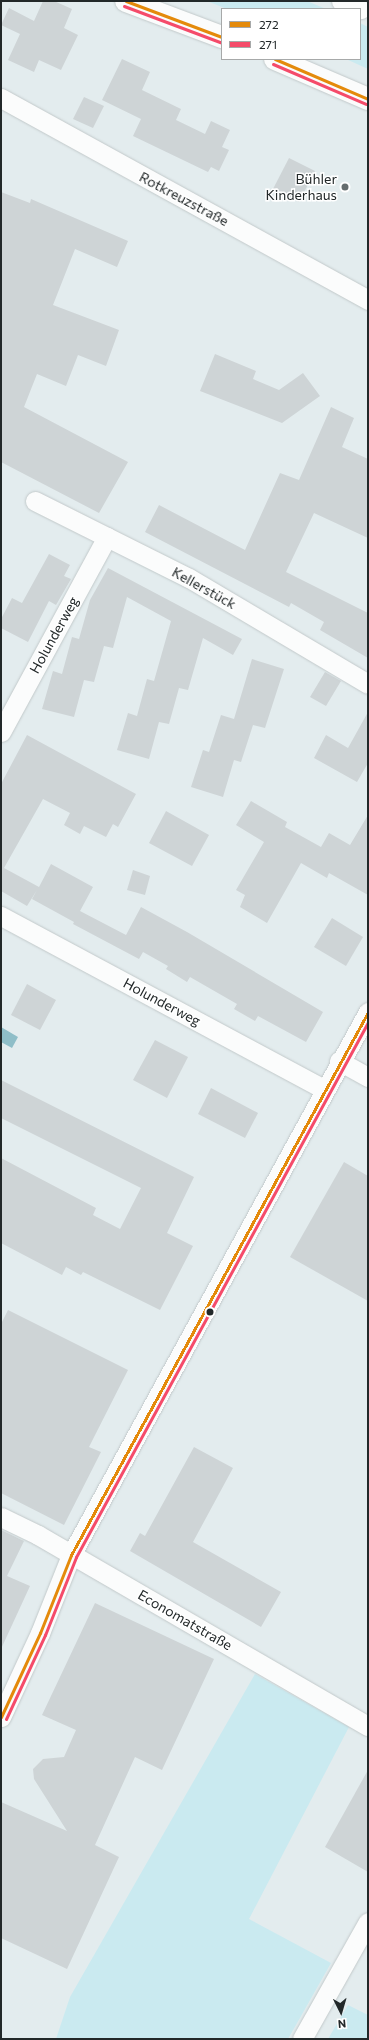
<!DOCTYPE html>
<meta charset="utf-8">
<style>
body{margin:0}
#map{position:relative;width:369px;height:2040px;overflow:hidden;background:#e3ecee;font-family:Commissioner,sans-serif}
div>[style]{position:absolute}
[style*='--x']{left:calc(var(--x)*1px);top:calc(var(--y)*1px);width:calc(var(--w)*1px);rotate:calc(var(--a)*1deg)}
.green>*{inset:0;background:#caeaf0}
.water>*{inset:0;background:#8fbec8}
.building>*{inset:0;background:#ced4d6}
.roads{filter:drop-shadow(0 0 1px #c2c9ca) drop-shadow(0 0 1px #c2c9ca)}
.street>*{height:19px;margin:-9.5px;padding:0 9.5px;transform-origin:9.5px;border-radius:9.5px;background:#fbfcfc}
.secondary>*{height:22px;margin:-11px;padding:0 11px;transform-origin:11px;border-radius:11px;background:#fbfcfc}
.bus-1>*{height:3px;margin:-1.5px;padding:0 1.5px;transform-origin:1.5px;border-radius:1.5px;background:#e48a0b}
.bus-2>*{height:3px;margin:-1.5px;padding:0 1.5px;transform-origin:1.5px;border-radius:1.5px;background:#f54b6a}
.dots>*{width:11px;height:11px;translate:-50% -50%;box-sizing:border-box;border:2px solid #fff;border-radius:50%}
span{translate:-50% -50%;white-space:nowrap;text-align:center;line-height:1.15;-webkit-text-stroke:3px #fff;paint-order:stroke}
.poi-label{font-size:14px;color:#222829}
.right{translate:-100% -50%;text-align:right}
.street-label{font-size:14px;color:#222829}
.frame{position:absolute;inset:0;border:2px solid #222829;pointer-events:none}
.legend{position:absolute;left:221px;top:8px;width:140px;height:52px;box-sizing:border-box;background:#fff;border:1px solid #a7a9a9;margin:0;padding:5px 7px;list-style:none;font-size:12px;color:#222829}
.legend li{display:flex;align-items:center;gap:8px;height:20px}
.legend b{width:20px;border:1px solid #a7a9a9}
.north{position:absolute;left:321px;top:1992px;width:40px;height:40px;-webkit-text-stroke:3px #fff;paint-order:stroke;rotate:175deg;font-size:11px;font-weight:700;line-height:16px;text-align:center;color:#222829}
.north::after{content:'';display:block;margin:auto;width:14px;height:18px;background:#222829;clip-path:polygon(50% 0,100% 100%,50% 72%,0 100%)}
</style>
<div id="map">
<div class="green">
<div style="clip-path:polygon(207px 1px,307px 1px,326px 9px,227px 9px)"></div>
<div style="clip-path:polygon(360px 23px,368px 27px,368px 69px,346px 59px,360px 59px)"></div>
<div style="clip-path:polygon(255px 1674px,349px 1727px,249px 1919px,331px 1963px,288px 2039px,56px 2039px,70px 1997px)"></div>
<div style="clip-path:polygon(348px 2005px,368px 2015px,368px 2039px,328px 2039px)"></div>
</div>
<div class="water">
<div style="clip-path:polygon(1px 1027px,18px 1037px,12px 1048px,1px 1042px)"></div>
</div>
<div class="building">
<div style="clip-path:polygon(43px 1px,54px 1px,72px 9px,64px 28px,78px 35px,61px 70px,39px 60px,34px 72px,8px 60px,20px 34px,1px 25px,9px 8px,34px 21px)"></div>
<div style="clip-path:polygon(122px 59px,150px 72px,142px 90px,181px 109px,176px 120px,205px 134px,211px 121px,230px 130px,222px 147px,229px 150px,219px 171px,211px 167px,208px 172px,133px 136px,141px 119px,102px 100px)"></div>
<div style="clip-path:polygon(84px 97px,104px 106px,93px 128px,73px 119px)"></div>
<div style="clip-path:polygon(289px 158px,315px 171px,299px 202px,273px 189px)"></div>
<div style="clip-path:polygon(1px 192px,30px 203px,31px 199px,128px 241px,117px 267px,75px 249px,53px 305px,119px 330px,106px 366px,78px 355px,66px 386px,37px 374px,24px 407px,128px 462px,99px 513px,1px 462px)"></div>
<div style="clip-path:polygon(215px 354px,256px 371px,253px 379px,279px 390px,303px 373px,320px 396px,282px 423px,200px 391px)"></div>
<div style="clip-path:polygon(331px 407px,354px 418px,342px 447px,368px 459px,368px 538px,314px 513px,286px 572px,368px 613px,368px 658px,320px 630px,324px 622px,291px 603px,289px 607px,145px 532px,159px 505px,245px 550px,280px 473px,299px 480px)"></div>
<div style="clip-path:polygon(49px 554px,70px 565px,64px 576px,71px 579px,56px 605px,49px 601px,28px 642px,1px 628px,1px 619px,12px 598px,22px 603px)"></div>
<div style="clip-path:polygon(108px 568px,242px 639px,233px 655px,203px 638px,188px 690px,179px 688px,169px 724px,159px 722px,149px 759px,117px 750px,128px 713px,137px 716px,147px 679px,154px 681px,171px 621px,127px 597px,113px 648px,104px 646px,94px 682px,84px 680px,74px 717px,42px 709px,53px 671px,62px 674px,72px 637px,79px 639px,90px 600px)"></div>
<div style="clip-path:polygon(252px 659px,284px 669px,265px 728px,253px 725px,241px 762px,234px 760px,223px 797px,191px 787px,203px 750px,209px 752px,221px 715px,234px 719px)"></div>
<div style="clip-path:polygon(325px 672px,341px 681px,326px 706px,310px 697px)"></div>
<div style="clip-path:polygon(368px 712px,368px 763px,357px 782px,314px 758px,326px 735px,348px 748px)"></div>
<div style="clip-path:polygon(27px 735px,136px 794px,118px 827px,113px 824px,106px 837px,84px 826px,80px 834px,64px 825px,70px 813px,43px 799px,4px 868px,39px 887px,51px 864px,93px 887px,80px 911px,126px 935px,141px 907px,187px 932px,323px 1012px,306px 1042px,258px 1016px,255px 1021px,234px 1009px,237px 1004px,190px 977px,187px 982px,166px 969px,168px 966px,143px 952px,139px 959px,73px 924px,74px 922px,32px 899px,37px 890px,27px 906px,1px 891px,1px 784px)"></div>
<div style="clip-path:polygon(251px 801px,287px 822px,285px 827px,321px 847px,329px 833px,350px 845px,368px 815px,368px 895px,329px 873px,327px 878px,301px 863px,267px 923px,240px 907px,245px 895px,236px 890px,264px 842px,236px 825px)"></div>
<div style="clip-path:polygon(166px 811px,209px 835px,192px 866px,149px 843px)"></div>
<div style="clip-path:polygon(133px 870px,150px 876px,145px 895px,127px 890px)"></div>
<div style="clip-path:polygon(332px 918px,363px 937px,346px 966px,314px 947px)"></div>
<div style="clip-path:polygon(27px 984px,56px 1000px,40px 1030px,11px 1015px)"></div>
<div style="clip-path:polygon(155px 1040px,188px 1057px,167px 1098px,133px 1080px)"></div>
<div style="clip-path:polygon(1px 1080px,194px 1177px,167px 1233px,193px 1246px,160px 1310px,83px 1272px,81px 1275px,66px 1267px,62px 1275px,1px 1243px,1px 1158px,96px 1208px,93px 1215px,120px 1229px,141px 1188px,1px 1118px)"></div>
<div style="clip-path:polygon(211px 1088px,258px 1113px,245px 1138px,198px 1114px)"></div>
<div style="clip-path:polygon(344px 1162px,368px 1176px,368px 1301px,290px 1257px)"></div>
<div style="clip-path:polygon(8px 1310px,128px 1370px,89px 1447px,101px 1452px,64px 1525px,1px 1493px,1px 1324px)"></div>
<div style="clip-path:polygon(194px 1447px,233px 1468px,193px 1542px,281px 1592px,261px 1627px,130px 1551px,140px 1533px,145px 1536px)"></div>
<div style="clip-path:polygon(1px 1530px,24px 1541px,7px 1576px,30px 1586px,1px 1649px)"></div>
<div style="clip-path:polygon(95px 1603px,214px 1659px,162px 1770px,135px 1757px,95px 1845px,119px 1857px,67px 1969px,1px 1938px,1px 1802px,67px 1831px,34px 1779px,33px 1769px,43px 1759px,64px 1757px,76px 1730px,42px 1715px)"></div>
<div style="clip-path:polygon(368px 1770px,368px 1872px,325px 1847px)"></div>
</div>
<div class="roads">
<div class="street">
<div style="--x:341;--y:1;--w:21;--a:23"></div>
<div style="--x:1;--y:98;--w:419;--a:28.8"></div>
<div style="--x:35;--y:501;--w:172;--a:26.6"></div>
<div style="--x:189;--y:578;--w:208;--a:30.6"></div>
<div style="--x:1;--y:732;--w:222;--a:-61.5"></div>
<div style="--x:1;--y:916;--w:366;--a:28.2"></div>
<div style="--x:339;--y:1061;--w:33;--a:29"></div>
<div style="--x:1;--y:1517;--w:41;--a:25.9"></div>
<div style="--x:38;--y:1535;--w:381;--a:30.1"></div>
<div style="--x:1;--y:1717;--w:93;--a:-65.1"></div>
<div style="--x:40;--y:1633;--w:84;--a:-68.3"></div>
<div style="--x:71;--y:1555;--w:619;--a:-61.32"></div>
<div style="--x:302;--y:2039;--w:134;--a:-60.6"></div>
</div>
<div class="secondary">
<div style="--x:126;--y:1;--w:103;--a:20.6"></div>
<div style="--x:275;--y:59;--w:101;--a:23.3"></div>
</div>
</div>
<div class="bus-1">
<div style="--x:126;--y:1;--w:103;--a:20.6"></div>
<div style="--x:275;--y:59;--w:101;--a:23.3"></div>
<div style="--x:1;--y:1717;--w:93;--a:-65.1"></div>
<div style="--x:40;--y:1633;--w:84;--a:-68.3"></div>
<div style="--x:71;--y:1555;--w:619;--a:-61.32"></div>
</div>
<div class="bus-2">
<div style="--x:124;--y:6;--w:103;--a:20.6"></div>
<div style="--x:273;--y:64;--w:101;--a:23.3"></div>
<div style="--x:6;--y:1719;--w:93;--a:-65.1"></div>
<div style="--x:45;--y:1635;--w:84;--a:-68.3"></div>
<div style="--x:76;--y:1557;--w:609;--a:-61.37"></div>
</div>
<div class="dots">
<div style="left:345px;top:187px;background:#666d6e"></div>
<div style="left:210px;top:1312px;background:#222829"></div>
</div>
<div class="poi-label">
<span class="right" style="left:337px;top:187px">Bühler<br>Kinderhaus</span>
</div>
<div class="street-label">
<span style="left:184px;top:199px;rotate:28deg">Rotkreuzstraße</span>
<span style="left:204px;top:588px;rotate:29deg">Kellerstück</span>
<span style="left:54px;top:635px;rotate:-61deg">Holunderweg</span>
<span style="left:162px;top:1002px;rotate:28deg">Holunderweg</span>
<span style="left:185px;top:1620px;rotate:30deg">Economatstraße</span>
</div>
<div class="frame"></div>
<ul class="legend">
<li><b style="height:5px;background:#e48a0b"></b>272</li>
<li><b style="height:5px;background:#f54b6a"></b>271</li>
</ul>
<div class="north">N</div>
</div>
